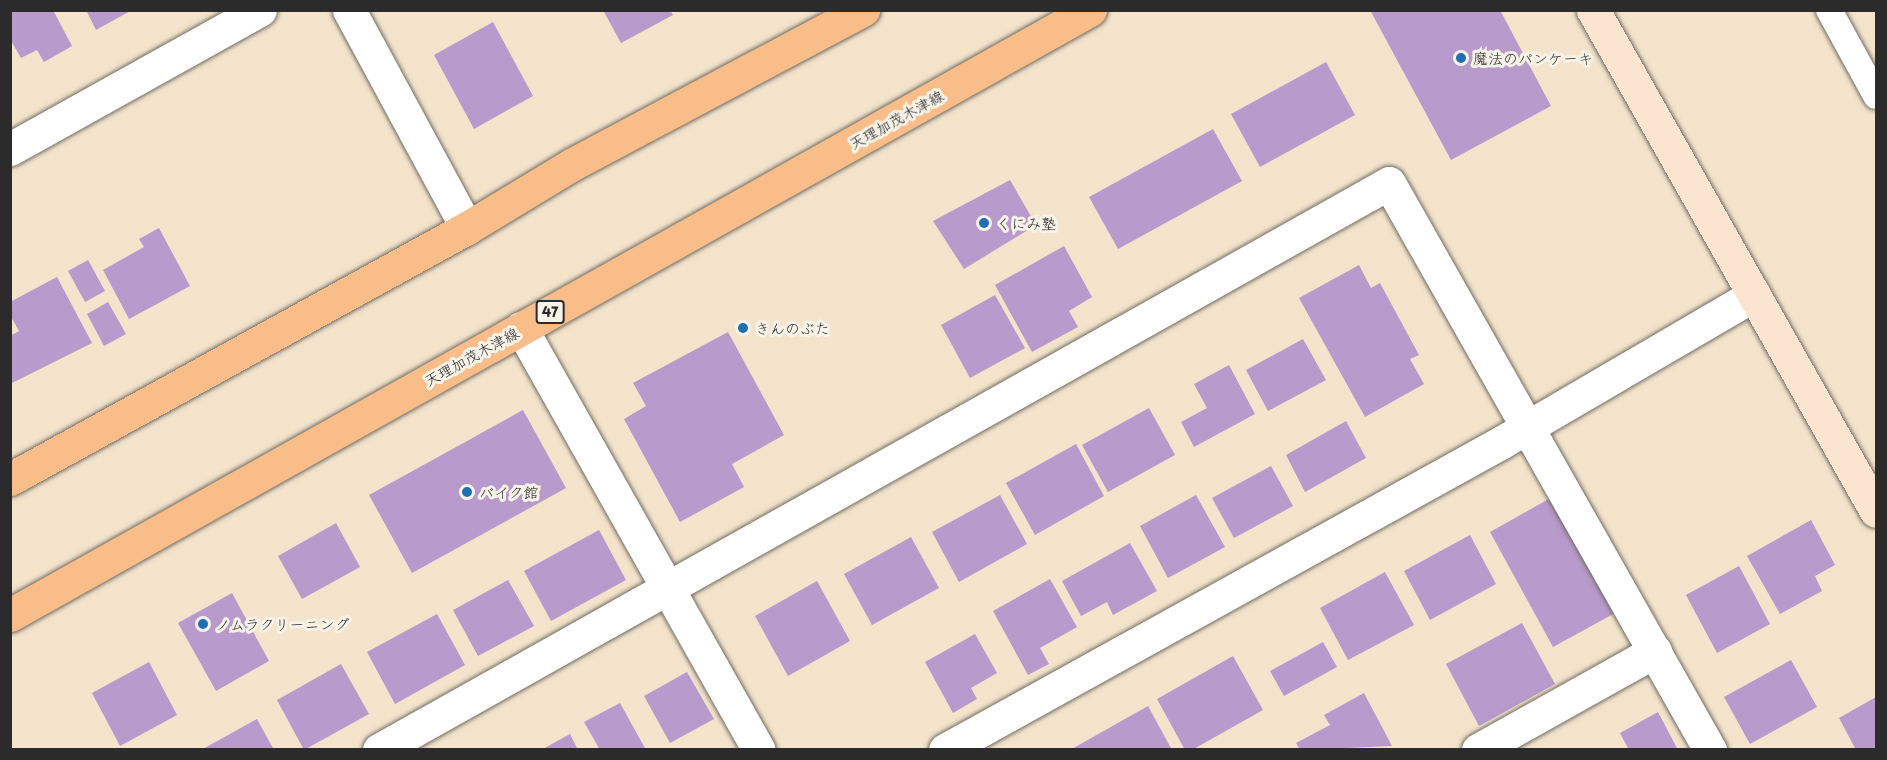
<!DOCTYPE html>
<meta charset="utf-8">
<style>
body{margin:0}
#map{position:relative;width:1887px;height:760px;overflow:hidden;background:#f4e4cc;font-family:"Playpen Sans","Klee One",sans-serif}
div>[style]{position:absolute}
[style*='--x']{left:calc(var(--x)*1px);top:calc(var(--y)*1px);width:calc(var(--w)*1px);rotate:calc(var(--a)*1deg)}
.building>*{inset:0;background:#b89acc}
.roads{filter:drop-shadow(0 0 2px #716c63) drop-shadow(0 0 2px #716c63)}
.lane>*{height:26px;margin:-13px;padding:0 13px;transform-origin:13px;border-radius:13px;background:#fff}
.street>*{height:33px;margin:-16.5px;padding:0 16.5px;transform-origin:16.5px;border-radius:16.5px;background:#fff}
.secondary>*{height:33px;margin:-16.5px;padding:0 16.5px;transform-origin:16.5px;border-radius:16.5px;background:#fce5d0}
.primary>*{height:33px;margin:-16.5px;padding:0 16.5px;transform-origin:16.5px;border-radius:16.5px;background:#f8bd89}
.dots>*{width:16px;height:16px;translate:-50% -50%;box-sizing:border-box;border:3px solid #f7f3e8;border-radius:50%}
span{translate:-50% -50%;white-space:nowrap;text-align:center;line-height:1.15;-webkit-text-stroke:6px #f7f3e8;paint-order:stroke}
.shield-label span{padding:2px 4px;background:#f7f3e8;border:2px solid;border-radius:4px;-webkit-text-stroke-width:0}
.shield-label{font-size:14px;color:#2b2b2b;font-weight:700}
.poi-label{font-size:15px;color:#2b2b2b}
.left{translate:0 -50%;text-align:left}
.street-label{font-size:15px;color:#2b2b2b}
.frame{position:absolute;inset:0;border:12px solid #2b2b2b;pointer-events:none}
</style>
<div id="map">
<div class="building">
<div style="clip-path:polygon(12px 10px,53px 10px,72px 46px,44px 62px,37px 50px,21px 58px,10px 39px)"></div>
<div style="clip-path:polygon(86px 10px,132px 10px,96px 30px)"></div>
<div style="clip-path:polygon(603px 10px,670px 10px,673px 15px,621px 43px)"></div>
<div style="clip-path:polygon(1370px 10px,1500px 10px,1551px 106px,1451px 160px)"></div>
<div style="clip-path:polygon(493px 22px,533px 96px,474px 129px,434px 55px)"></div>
<div style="clip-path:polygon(1326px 62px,1355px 115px,1260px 167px,1231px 114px)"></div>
<div style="clip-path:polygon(1213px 129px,1242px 181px,1118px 249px,1089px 197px)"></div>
<div style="clip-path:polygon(1010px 180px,1036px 225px,964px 269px,933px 221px)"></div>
<div style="clip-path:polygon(159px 228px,190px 286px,129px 319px,103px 270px,144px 247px,139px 239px)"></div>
<div style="clip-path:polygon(1064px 246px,1092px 297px,1069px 311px,1078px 327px,1032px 352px,995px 285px)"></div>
<div style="clip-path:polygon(88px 260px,105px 291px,85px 302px,68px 271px)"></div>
<div style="clip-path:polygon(1359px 265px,1371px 288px,1380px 283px,1419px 355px,1410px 359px,1424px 384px,1365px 417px,1299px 298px)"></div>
<div style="clip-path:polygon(57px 277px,92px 343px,10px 384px,10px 336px,19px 331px,10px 315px,10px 302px)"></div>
<div style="clip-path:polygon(995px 295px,1025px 348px,970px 378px,941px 325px)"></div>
<div style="clip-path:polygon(108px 302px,126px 334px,104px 346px,87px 314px)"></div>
<div style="clip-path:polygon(728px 332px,784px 435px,732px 464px,744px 487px,680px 522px,624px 419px,646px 406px,633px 383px)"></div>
<div style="clip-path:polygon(1303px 339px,1326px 380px,1268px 411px,1246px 370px)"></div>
<div style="clip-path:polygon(1229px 365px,1255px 414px,1194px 447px,1181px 422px,1207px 408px,1194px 384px)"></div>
<div style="clip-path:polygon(1149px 408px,1175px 455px,1108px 492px,1082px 445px)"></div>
<div style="clip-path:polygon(523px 410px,566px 488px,412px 573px,369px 495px)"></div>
<div style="clip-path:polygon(1346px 421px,1366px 458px,1305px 492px,1286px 455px)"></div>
<div style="clip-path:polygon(1076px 444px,1104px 496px,1035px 535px,1006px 483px)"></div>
<div style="clip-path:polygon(1271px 466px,1293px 506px,1234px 538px,1212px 498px)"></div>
<div style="clip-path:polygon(1000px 495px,1027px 544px,959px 582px,932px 532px)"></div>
<div style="clip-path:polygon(1196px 495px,1225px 547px,1168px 578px,1140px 526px)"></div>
<div style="clip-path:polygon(1554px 496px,1617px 612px,1553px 647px,1490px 532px)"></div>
<div style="clip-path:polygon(1811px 520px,1835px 565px,1815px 576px,1822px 591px,1780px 614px,1747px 556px)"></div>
<div style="clip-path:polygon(336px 523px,360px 567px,302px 599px,278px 556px)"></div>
<div style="clip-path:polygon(599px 530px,626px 580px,551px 621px,524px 571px)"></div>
<div style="clip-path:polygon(1470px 535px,1496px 584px,1430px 620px,1404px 571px)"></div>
<div style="clip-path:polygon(911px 537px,939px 588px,872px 625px,844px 574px)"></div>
<div style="clip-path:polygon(1130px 543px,1157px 591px,1113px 615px,1107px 602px,1081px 616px,1062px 581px)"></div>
<div style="clip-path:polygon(1739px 566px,1770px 624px,1717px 653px,1686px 595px)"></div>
<div style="clip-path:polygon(1385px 572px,1414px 625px,1348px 660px,1320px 608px)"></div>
<div style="clip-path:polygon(1050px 579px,1077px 627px,1040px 648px,1049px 664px,1028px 675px,993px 611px)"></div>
<div style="clip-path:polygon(508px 580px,534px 626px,478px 656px,453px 610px)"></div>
<div style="clip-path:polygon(817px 581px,850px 641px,788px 676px,755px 616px)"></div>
<div style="clip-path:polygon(232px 593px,269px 661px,216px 691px,178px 623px)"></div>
<div style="clip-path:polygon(437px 614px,465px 665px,395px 704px,367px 652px)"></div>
<div style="clip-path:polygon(1522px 623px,1555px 684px,1479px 726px,1446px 664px)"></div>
<div style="clip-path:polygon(975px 634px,997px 673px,971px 688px,977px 699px,953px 713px,925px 662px)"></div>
<div style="clip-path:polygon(1323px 642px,1337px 667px,1284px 696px,1270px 671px)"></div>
<div style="clip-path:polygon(1233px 656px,1263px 710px,1192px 750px,1185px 750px,1157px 699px)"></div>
<div style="clip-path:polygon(1791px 660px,1817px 707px,1750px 744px,1724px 697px)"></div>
<div style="clip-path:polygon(149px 662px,177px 715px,120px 746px,92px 693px)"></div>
<div style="clip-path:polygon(341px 664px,369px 714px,304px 750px,277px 700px)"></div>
<div style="clip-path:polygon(687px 672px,714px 719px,670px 743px,644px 696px)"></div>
<div style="clip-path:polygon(1364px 693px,1392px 746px,1300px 750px,1296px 743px,1330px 725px,1324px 715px)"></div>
<div style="clip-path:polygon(1876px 697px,1876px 750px,1856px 750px,1839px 718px)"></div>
<div style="clip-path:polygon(620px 703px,646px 750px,600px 750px,584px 722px)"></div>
<div style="clip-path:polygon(1148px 706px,1172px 750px,1070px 750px)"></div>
<div style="clip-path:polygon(1658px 712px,1678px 750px,1629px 750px,1620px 733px)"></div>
<div style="clip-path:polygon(257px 719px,274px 750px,201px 750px)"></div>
<div style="clip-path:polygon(570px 734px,578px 750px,541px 750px)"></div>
</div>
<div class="roads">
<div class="lane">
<div style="--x:1829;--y:10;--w:98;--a:61.3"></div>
</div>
<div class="street">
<div style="--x:349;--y:10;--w:248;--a:61.6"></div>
<div style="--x:10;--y:149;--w:286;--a:-29.1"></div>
<div style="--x:521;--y:328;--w:484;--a:60.6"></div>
<div style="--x:379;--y:750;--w:1158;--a:-29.31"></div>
<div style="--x:1389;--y:183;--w:652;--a:60.48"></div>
<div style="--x:945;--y:750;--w:636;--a:-28.94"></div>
<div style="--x:1502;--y:442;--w:292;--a:-30.3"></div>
<div style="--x:1478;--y:750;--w:203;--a:-29.2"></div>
</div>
<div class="secondary">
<div style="--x:1593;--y:10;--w:575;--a:60.54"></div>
</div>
<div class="primary">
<div style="--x:10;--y:479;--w:521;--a:-28.78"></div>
<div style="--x:467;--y:228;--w:122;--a:-31.2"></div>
<div style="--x:571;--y:165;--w:331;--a:-28"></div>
<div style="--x:10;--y:615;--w:1238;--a:-29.26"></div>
</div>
</div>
<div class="dots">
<div style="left:1461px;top:58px;background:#1f6fb2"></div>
<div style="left:984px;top:223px;background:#1f6fb2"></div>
<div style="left:743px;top:328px;background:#1f6fb2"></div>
<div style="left:467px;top:492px;background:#1f6fb2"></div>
<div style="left:203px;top:624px;background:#1f6fb2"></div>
</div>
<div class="shield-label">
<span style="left:550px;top:312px">47</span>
</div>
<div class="poi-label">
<span class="left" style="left:1473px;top:58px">魔法のパンケーキ</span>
<span class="left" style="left:996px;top:223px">くにみ塾</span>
<span class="left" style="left:755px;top:328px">きんのぶた</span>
<span class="left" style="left:479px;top:492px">バイク館</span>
<span class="left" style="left:215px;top:624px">ノムラクリーニング</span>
</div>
<div class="street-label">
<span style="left:896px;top:119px;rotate:-29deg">天理加茂木津線</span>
<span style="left:471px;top:356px;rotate:-29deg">天理加茂木津線</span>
</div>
<div class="frame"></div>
</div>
